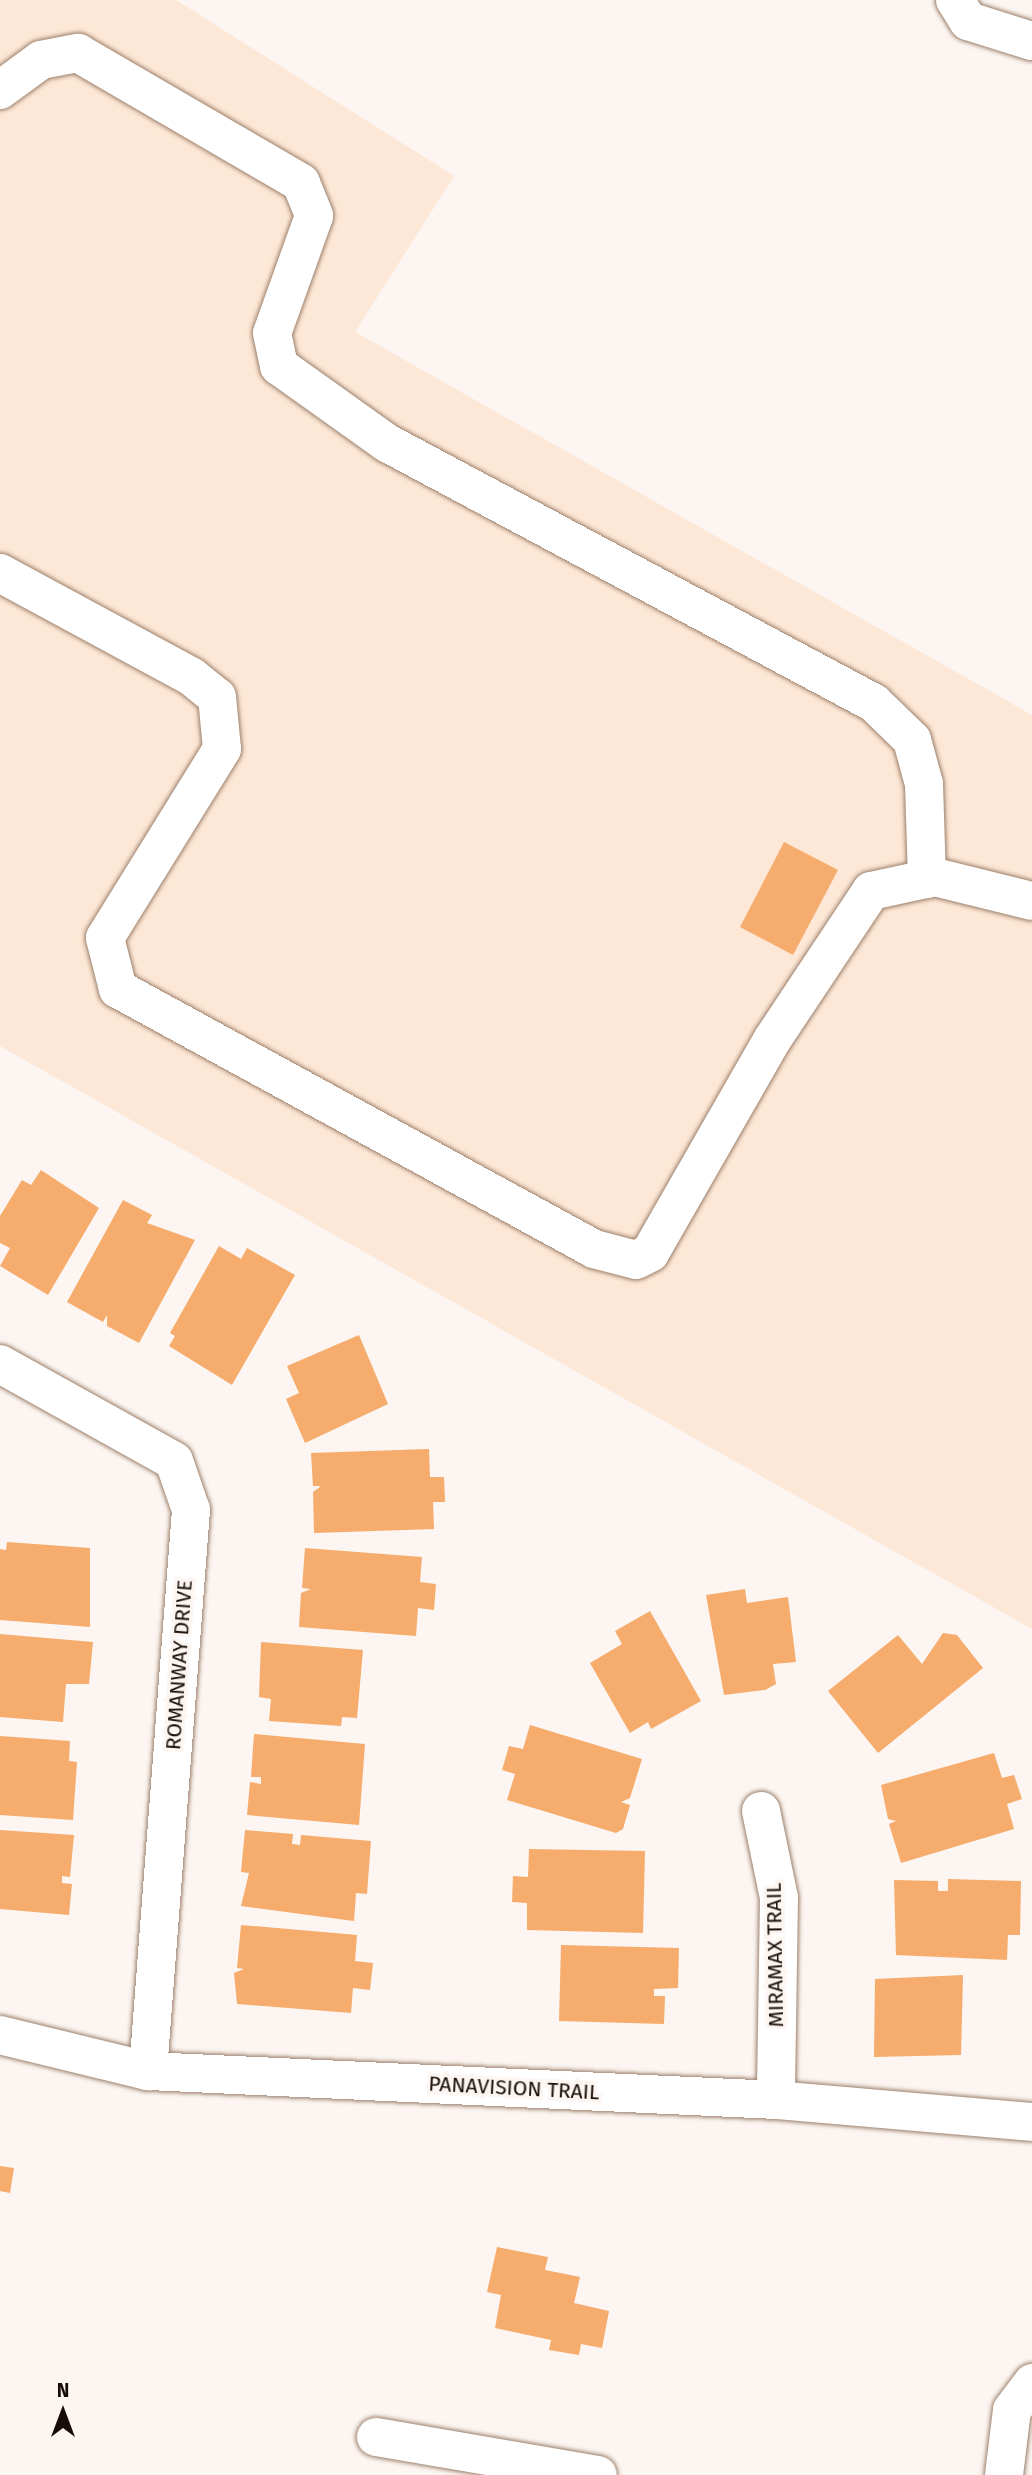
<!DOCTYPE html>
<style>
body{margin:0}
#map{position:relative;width:1032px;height:2475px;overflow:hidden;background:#fcf5f1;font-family:"Fira Sans",sans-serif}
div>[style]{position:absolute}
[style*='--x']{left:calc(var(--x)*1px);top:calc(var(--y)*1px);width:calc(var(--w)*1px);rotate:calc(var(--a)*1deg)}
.built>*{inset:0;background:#fde7d6}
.building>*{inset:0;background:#f6ac6c}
.roads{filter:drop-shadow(0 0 2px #9d816b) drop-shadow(0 0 2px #9d816b)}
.minor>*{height:38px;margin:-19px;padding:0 19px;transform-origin:19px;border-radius:19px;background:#fff}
.major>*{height:38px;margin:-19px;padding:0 19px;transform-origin:19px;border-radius:19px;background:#fff}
span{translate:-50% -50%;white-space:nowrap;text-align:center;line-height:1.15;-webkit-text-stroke:7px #fcf5f1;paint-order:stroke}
.street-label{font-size:21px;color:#170d06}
.north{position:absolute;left:28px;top:2377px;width:70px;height:70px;-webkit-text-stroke:5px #fcf5f1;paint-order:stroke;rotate:0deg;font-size:19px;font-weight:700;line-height:28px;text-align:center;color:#170d06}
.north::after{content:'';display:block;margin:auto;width:24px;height:32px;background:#170d06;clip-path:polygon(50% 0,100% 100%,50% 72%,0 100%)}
</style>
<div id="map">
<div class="built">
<div style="clip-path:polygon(0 0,176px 0,454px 176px,355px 332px,1032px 715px,1032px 1629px,0 1046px)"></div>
</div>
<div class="building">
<div style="clip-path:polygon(784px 842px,838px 870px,793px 955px,740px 927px)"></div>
<div style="clip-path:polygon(41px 1170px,99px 1208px,48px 1295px,0 1266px,10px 1248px,0 1243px,0 1216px,22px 1180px,31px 1185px)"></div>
<div style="clip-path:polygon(123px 1200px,152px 1215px,147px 1223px,195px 1240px,139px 1343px,107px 1326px,107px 1315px,103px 1322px,67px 1302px)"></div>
<div style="clip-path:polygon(219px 1246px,241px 1259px,247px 1248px,295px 1275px,232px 1385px,169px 1346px,175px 1336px,170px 1333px)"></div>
<div style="clip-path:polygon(359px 1335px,388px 1404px,305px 1443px,286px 1399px,299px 1393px,287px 1366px)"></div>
<div style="clip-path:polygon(429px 1449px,430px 1477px,444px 1477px,445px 1502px,433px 1502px,434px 1529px,314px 1533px,313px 1492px,321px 1486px,313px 1486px,311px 1453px)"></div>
<div style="clip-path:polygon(7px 1542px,90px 1548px,90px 1627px,0 1620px,0 1549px,6px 1550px)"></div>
<div style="clip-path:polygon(305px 1548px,422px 1557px,420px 1582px,436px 1584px,434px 1610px,418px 1608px,416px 1636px,299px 1627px,301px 1593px,311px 1589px,302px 1588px)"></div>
<div style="clip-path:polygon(745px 1589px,747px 1603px,788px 1597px,796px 1662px,773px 1664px,776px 1684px,765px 1690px,724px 1695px,706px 1595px)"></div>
<div style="clip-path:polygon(650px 1611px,701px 1701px,651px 1729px,648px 1722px,630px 1733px,590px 1663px,622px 1644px,615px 1631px)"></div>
<div style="clip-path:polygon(943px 1633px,957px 1635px,983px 1668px,878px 1753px,828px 1691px,898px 1635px,922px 1664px)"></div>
<div style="clip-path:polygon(0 1634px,93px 1642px,89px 1684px,66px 1684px,63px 1722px,0 1717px)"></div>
<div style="clip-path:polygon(261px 1642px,363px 1650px,357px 1718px,342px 1717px,341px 1726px,269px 1721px,271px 1699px,259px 1697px)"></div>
<div style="clip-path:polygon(530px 1725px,642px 1759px,630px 1798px,621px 1802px,630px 1805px,623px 1829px,616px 1833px,507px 1800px,515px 1774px,502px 1770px,509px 1746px,523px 1749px)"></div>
<div style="clip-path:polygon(254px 1734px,365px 1744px,359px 1825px,247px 1815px,250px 1782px,261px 1784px,261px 1777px,251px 1777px)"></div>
<div style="clip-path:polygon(0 1736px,70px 1741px,69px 1761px,77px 1762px,73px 1820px,0 1815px)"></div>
<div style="clip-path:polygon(994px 1753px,1002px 1778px,1014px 1775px,1022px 1799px,1007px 1804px,1014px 1829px,901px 1863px,889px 1824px,896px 1821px,888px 1819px,881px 1785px)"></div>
<div style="clip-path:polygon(0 1830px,74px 1835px,70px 1877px,62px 1876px,62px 1883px,72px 1884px,69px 1915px,0 1909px)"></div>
<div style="clip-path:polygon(245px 1830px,293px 1834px,292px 1844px,300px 1845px,301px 1835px,371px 1841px,367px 1894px,356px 1893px,354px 1921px,241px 1906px,249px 1873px,241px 1872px)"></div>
<div style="clip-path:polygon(529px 1849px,645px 1851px,643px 1933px,527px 1930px,527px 1903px,512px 1902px,513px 1876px,528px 1877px)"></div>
<div style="clip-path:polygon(948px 1879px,1021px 1881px,1020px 1935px,1008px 1935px,1007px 1960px,896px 1955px,894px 1880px,938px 1881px,938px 1891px,948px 1891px)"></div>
<div style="clip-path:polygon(241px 1925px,357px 1935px,355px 1961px,373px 1963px,370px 1990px,353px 1988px,351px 2013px,237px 2004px,234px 1973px,244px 1969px,237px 1968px)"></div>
<div style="clip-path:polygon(561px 1945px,679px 1948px,678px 1988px,654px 1989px,654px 1996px,665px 1996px,664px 2024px,559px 2021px)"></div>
<div style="clip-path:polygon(963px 1975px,961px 2055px,874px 2057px,875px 1979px)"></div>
<div style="clip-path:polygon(0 2166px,14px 2168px,10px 2193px,0 2191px)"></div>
<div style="clip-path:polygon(497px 2247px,548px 2257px,545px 2270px,580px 2277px,574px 2303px,609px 2311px,602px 2348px,581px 2344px,579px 2355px,549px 2350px,551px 2340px,495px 2328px,501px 2295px,487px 2292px)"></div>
</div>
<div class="roads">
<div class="minor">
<div style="--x:0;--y:90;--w:51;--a:-36.2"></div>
<div style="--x:41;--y:60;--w:38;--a:-11"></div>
<div style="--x:78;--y:53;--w:258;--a:30.2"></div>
<div style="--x:301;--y:183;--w:35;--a:68"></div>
<div style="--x:314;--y:216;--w:124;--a:109.7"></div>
<div style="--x:272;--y:333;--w:34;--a:78"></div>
<div style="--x:279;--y:366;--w:133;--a:35.5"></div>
<div style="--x:387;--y:443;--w:552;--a:28.1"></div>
<div style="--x:874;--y:703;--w:53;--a:44.2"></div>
<div style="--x:912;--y:740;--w:46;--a:74.7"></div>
<div style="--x:924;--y:784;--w:95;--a:88.2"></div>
<div style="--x:0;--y:573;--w:218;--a:28.4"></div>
<div style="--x:192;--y:677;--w:32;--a:39"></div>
<div style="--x:217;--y:697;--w:52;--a:84.5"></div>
<div style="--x:222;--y:749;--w:222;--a:121.8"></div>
<div style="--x:105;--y:938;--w:53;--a:75.7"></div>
<div style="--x:118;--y:989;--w:542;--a:28.64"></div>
<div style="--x:594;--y:1249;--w:43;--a:14.7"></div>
<div style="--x:636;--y:1260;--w:16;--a:-27"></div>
<div style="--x:650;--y:1253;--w:245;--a:-60.2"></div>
<div style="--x:772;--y:1040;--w:179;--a:-56.4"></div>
<div style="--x:871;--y:891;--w:66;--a:-12.3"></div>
<div style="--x:935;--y:877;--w:100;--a:13.9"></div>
<div style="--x:0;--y:1364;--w:199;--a:29.1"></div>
<div style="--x:174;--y:1461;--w:52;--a:70.9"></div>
<div style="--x:191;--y:1510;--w:563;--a:94.38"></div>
<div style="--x:761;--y:1811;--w:89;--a:78.3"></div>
<div style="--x:779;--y:1898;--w:202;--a:90.9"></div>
<div style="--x:0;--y:2035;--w:152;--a:13.7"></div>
<div style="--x:148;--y:2071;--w:629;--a:2.64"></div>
<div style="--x:776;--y:2100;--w:257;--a:4.9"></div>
<div style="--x:376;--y:2437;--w:225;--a:9.7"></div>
<div style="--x:1004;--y:2475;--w:65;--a:-83"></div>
<div style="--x:1012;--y:2410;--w:34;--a:-53"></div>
</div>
<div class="major">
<div style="--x:955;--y:0;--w:25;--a:58"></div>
<div style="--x:968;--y:21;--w:67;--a:17.4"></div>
</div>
</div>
<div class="street-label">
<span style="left:179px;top:1665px;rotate:-86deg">ROMANWAY DRIVE</span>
<span style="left:775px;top:1955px;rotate:-91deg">MIRAMAX TRAIL</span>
<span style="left:514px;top:2088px;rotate:3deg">PANAVISION TRAIL</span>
</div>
<div class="north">N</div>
</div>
